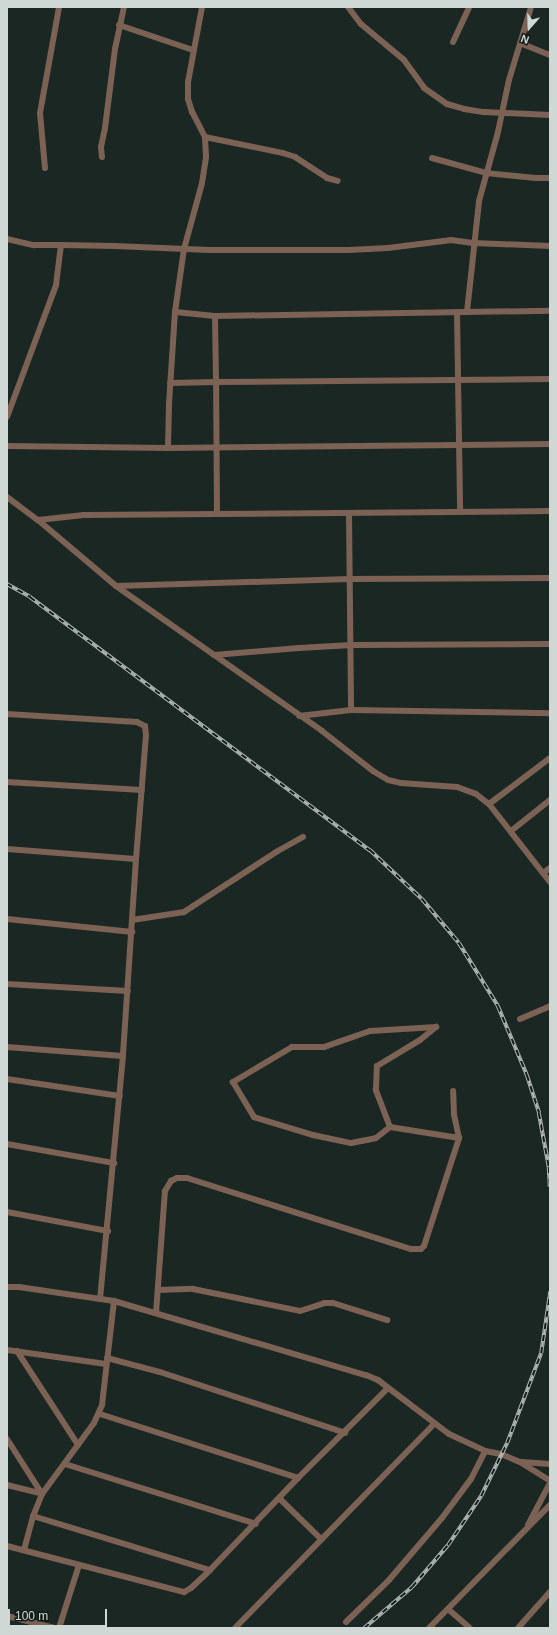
<!DOCTYPE html>
<style>
body{margin:0}
#map{position:relative;width:557px;height:1635px;overflow:hidden;background:#1b2722;font-family:Arial,sans-serif}
div>[style]{position:absolute}
[style*='--x']{left:calc(var(--x)*1px);top:calc(var(--y)*1px);width:calc(var(--w)*1px);rotate:calc(var(--a)*1deg)}
.street>*{height:6px;margin:-3px;padding:0 3px;transform-origin:3px;border-radius:3px;background:#7c6155}
.rail>*{height:3.5px;margin-top:-1.75px;transform-origin:0;background:repeating-linear-gradient(90deg,#121d19 0 6px,#b1b9b6 0 12px);box-sizing:border-box;border-block:1px solid #b1b9b6}
span{translate:-50% -50%;white-space:nowrap;text-align:center;line-height:1.15;-webkit-text-stroke:3.5px #121d19;paint-order:stroke}
.frame{position:absolute;inset:0;border:8px solid #d0d8d5;pointer-events:none}
.north{position:absolute;left:509px;top:8px;width:40px;height:40px;-webkit-text-stroke:3px #121d19;paint-order:stroke;rotate:200deg;font-size:11px;font-weight:700;line-height:16px;text-align:center;color:#d0d8d5}
.north::after{content:'';display:block;margin:auto;width:14px;height:18px;background:#d0d8d5;clip-path:polygon(50% 0,100% 100%,50% 72%,0 100%)}
.scale{position:absolute;left:8px;top:1609px;width:99px;height:18px;box-sizing:border-box;border:2px solid #d0d8d5;border-top:0;padding-left:5px;font-size:12px;line-height:14px;white-space:nowrap;color:#d0d8d5;-webkit-text-stroke:3px #121d19;paint-order:stroke}
</style>
<div id="map">
<div class="street">
<div style="--x:348;--y:7;--w:21;--a:53"></div>
<div style="--x:361;--y:24;--w:56;--a:39.9"></div>
<div style="--x:404;--y:60;--w:34;--a:54"></div>
<div style="--x:424;--y:88;--w:28;--a:35"></div>
<div style="--x:447;--y:104;--w:18;--a:16"></div>
<div style="--x:464;--y:109;--w:20;--a:9"></div>
<div style="--x:484;--y:112;--w:66;--a:2.6"></div>
<div style="--x:119;--y:25;--w:78;--a:18.7"></div>
<div style="--x:453;--y:42;--w:38;--a:-65"></div>
<div style="--x:520;--y:43;--w:32;--a:22"></div>
<div style="--x:205;--y:137;--w:80;--a:11.6"></div>
<div style="--x:283;--y:153;--w:13;--a:18"></div>
<div style="--x:295;--y:157;--w:38;--a:33"></div>
<div style="--x:327;--y:178;--w:11;--a:15"></div>
<div style="--x:102;--y:157;--w:10;--a:-96"></div>
<div style="--x:101;--y:147;--w:19;--a:-78"></div>
<div style="--x:105;--y:128;--w:80;--a:-82.8"></div>
<div style="--x:115;--y:49;--w:43;--a:-77.9"></div>
<div style="--x:432;--y:158;--w:56;--a:15.5"></div>
<div style="--x:486;--y:173;--w:50;--a:5.7"></div>
<div style="--x:536;--y:178;--w:14;--a:0"></div>
<div style="--x:45;--y:168;--w:55;--a:-95.2"></div>
<div style="--x:40;--y:113;--w:108;--a:-79.8"></div>
<div style="--x:7;--y:239;--w:28;--a:13"></div>
<div style="--x:34;--y:245;--w:27;--a:0"></div>
<div style="--x:175;--y:312;--w:40;--a:5.7"></div>
<div style="--x:215;--y:316;--w:335;--a:-0.9"></div>
<div style="--x:457;--y:312;--w:200;--a:89.1"></div>
<div style="--x:467;--y:312;--w:112;--a:-83.8"></div>
<div style="--x:479;--y:201;--w:72;--a:-74.6"></div>
<div style="--x:498;--y:132;--w:53;--a:-78.1"></div>
<div style="--x:509;--y:80;--w:76;--a:-73.2"></div>
<div style="--x:215;--y:316;--w:66;--a:89.1"></div>
<div style="--x:216;--y:382;--w:334;--a:-0.5"></div>
<div style="--x:7;--y:417;--w:141;--a:-69.6"></div>
<div style="--x:56;--y:285;--w:40;--a:-82.9"></div>
<div style="--x:61;--y:245;--w:54;--a:1.1"></div>
<div style="--x:115;--y:246;--w:94;--a:2.4"></div>
<div style="--x:209;--y:250;--w:140;--a:0"></div>
<div style="--x:349;--y:250;--w:39;--a:-3"></div>
<div style="--x:388;--y:248;--w:64;--a:-7.2"></div>
<div style="--x:451;--y:240;--w:22;--a:8"></div>
<div style="--x:473;--y:243;--w:77;--a:2.2"></div>
<div style="--x:7;--y:446;--w:161;--a:0.7"></div>
<div style="--x:168;--y:448;--w:382;--a:-0.6"></div>
<div style="--x:168;--y:448;--w:44;--a:-88.7"></div>
<div style="--x:169;--y:404;--w:92;--a:-86.3"></div>
<div style="--x:175;--y:312;--w:64;--a:-81.9"></div>
<div style="--x:184;--y:249;--w:68;--a:-74.7"></div>
<div style="--x:202;--y:183;--w:26;--a:-81"></div>
<div style="--x:206;--y:157;--w:20;--a:-93"></div>
<div style="--x:205;--y:137;--w:28;--a:-117"></div>
<div style="--x:192;--y:112;--w:14;--a:-107"></div>
<div style="--x:188;--y:99;--w:17;--a:-90"></div>
<div style="--x:188;--y:82;--w:76;--a:-79.4"></div>
<div style="--x:7;--y:497;--w:39;--a:37"></div>
<div style="--x:38;--y:520;--w:102;--a:40.2"></div>
<div style="--x:116;--y:586;--w:252;--a:35.1"></div>
<div style="--x:322;--y:731;--w:65;--a:38.1"></div>
<div style="--x:373;--y:771;--w:17;--a:31"></div>
<div style="--x:388;--y:780;--w:13;--a:13"></div>
<div style="--x:401;--y:783;--w:56;--a:4.1"></div>
<div style="--x:457;--y:787;--w:20;--a:20"></div>
<div style="--x:476;--y:794;--w:16;--a:38"></div>
<div style="--x:489;--y:804;--w:99;--a:52"></div>
<div style="--x:349;--y:513;--w:197;--a:89.4"></div>
<div style="--x:217;--y:514;--w:333;--a:-0.5"></div>
<div style="--x:38;--y:520;--w:46;--a:-6.2"></div>
<div style="--x:84;--y:515;--w:133;--a:-0.4"></div>
<div style="--x:217;--y:514;--w:132;--a:-90.4"></div>
<div style="--x:216;--y:382;--w:46;--a:178.8"></div>
<div style="--x:116;--y:586;--w:234;--a:-1.7"></div>
<div style="--x:350;--y:579;--w:200;--a:-0.3"></div>
<div style="--x:214;--y:655;--w:85;--a:-4.7"></div>
<div style="--x:299;--y:648;--w:53;--a:-3.2"></div>
<div style="--x:352;--y:645;--w:198;--a:-0.3"></div>
<div style="--x:7;--y:714;--w:130;--a:3.5"></div>
<div style="--x:137;--y:722;--w:9;--a:27"></div>
<div style="--x:145;--y:726;--w:9;--a:84"></div>
<div style="--x:146;--y:735;--w:124;--a:94.6"></div>
<div style="--x:136;--y:859;--w:197;--a:93.8"></div>
<div style="--x:123;--y:1056;--w:244;--a:95.4"></div>
<div style="--x:299;--y:716;--w:52;--a:-6.6"></div>
<div style="--x:351;--y:710;--w:199;--a:0.9"></div>
<div style="--x:7;--y:782;--w:135;--a:3.4"></div>
<div style="--x:489;--y:804;--w:76;--a:-37"></div>
<div style="--x:511;--y:831;--w:50;--a:-38.5"></div>
<div style="--x:7;--y:849;--w:129;--a:4.4"></div>
<div style="--x:543;--y:873;--w:9;--a:-36"></div>
<div style="--x:7;--y:919;--w:126;--a:5.9"></div>
<div style="--x:132;--y:920;--w:53;--a:-8.7"></div>
<div style="--x:184;--y:912;--w:110;--a:-33.1"></div>
<div style="--x:276;--y:852;--w:31;--a:-29"></div>
<div style="--x:7;--y:984;--w:121;--a:3.3"></div>
<div style="--x:520;--y:1019;--w:33;--a:-23"></div>
<div style="--x:436;--y:1027;--w:66;--a:176.5"></div>
<div style="--x:370;--y:1031;--w:49;--a:160.8"></div>
<div style="--x:324;--y:1047;--w:32;--a:180"></div>
<div style="--x:292;--y:1047;--w:69;--a:149.3"></div>
<div style="--x:233;--y:1082;--w:41;--a:59"></div>
<div style="--x:254;--y:1117;--w:62;--a:17"></div>
<div style="--x:313;--y:1135;--w:39;--a:12"></div>
<div style="--x:351;--y:1143;--w:25;--a:-11"></div>
<div style="--x:376;--y:1138;--w:18;--a:-38"></div>
<div style="--x:390;--y:1127;--w:70;--a:9.1"></div>
<div style="--x:7;--y:1047;--w:116;--a:4.4"></div>
<div style="--x:7;--y:1079;--w:114;--a:8.6"></div>
<div style="--x:390;--y:1127;--w:40;--a:-111"></div>
<div style="--x:376;--y:1090;--w:24;--a:-88"></div>
<div style="--x:377;--y:1066;--w:50;--a:-31.2"></div>
<div style="--x:420;--y:1040;--w:21;--a:-39"></div>
<div style="--x:7;--y:1144;--w:109;--a:10.1"></div>
<div style="--x:7;--y:1212;--w:103;--a:10.7"></div>
<div style="--x:7;--y:1287;--w:12;--a:0"></div>
<div style="--x:19;--y:1287;--w:96;--a:8.4"></div>
<div style="--x:114;--y:1301;--w:263;--a:16.4"></div>
<div style="--x:366;--y:1375;--w:13;--a:23"></div>
<div style="--x:378;--y:1380;--w:89;--a:37.3"></div>
<div style="--x:449;--y:1434;--w:40;--a:25"></div>
<div style="--x:485;--y:1451;--w:16;--a:11"></div>
<div style="--x:501;--y:1454;--w:21;--a:23"></div>
<div style="--x:520;--y:1462;--w:36;--a:32"></div>
<div style="--x:158;--y:1290;--w:35;--a:-2"></div>
<div style="--x:193;--y:1289;--w:109;--a:11.6"></div>
<div style="--x:300;--y:1311;--w:25;--a:-18"></div>
<div style="--x:324;--y:1303;--w:9;--a:0"></div>
<div style="--x:333;--y:1303;--w:57;--a:17.5"></div>
<div style="--x:156;--y:1313;--w:122;--a:-85.8"></div>
<div style="--x:165;--y:1191;--w:12;--a:-59"></div>
<div style="--x:171;--y:1181;--w:7;--a:-27"></div>
<div style="--x:177;--y:1178;--w:10;--a:0"></div>
<div style="--x:187;--y:1178;--w:235;--a:17.6"></div>
<div style="--x:411;--y:1249;--w:10;--a:0"></div>
<div style="--x:421;--y:1249;--w:4;--a:-45"></div>
<div style="--x:424;--y:1246;--w:114;--a:-72"></div>
<div style="--x:459;--y:1138;--w:24;--a:-102"></div>
<div style="--x:454;--y:1115;--w:24;--a:-92"></div>
<div style="--x:7;--y:1350;--w:100;--a:8"></div>
<div style="--x:17;--y:1351;--w:112;--a:57"></div>
<div style="--x:107;--y:1358;--w:55;--a:14.8"></div>
<div style="--x:160;--y:1372;--w:195;--a:18.2"></div>
<div style="--x:100;--y:1414;--w:208;--a:17.9"></div>
<div style="--x:7;--y:1439;--w:65;--a:57.5"></div>
<div style="--x:42;--y:1494;--w:24;--a:112"></div>
<div style="--x:33;--y:1516;--w:185;--a:17"></div>
<div style="--x:522;--y:1462;--w:28;--a:4"></div>
<div style="--x:65;--y:1464;--w:200;--a:17.4"></div>
<div style="--x:7;--y:1485;--w:36;--a:14"></div>
<div style="--x:42;--y:1494;--w:88;--a:-53.8"></div>
<div style="--x:94;--y:1423;--w:20;--a:-66"></div>
<div style="--x:102;--y:1405;--w:105;--a:-83.4"></div>
<div style="--x:279;--y:1498;--w:59;--a:44.3"></div>
<div style="--x:528;--y:1525;--w:47;--a:-62.4"></div>
<div style="--x:7;--y:1546;--w:183;--a:14.6"></div>
<div style="--x:184;--y:1592;--w:8;--a:-30"></div>
<div style="--x:191;--y:1588;--w:26;--a:-43"></div>
<div style="--x:210;--y:1570;--w:127;--a:-46.3"></div>
<div style="--x:298;--y:1478;--w:127;--a:-45"></div>
<div style="--x:24;--y:1550;--w:35;--a:-75"></div>
<div style="--x:448;--y:1609;--w:29;--a:41"></div>
<div style="--x:7;--y:1616;--w:49;--a:14"></div>
<div style="--x:346;--y:1622;--w:60;--a:-44.3"></div>
<div style="--x:389;--y:1580;--w:82;--a:-49.5"></div>
<div style="--x:442;--y:1518;--w:49;--a:-53.4"></div>
<div style="--x:471;--y:1479;--w:31;--a:-63"></div>
<div style="--x:59;--y:1628;--w:66;--a:-72.4"></div>
<div style="--x:235;--y:1628;--w:285;--a:-45.7"></div>
<div style="--x:429;--y:1628;--w:173;--a:-45.5"></div>
<div style="--x:518;--y:1628;--w:48;--a:-48.4"></div>
</div>
<div class="rail">
<div style="--x:7;--y:584;--w:26;--a:29"></div>
<div style="--x:30;--y:597;--w:424;--a:36.7"></div>
<div style="--x:370;--y:850;--w:71;--a:43.3"></div>
<div style="--x:422;--y:899;--w:57;--a:49.9"></div>
<div style="--x:459;--y:943;--w:74;--a:58.2"></div>
<div style="--x:498;--y:1006;--w:75;--a:67.2"></div>
<div style="--x:527;--y:1075;--w:40;--a:72"></div>
<div style="--x:539;--y:1113;--w:55;--a:79.5"></div>
<div style="--x:549;--y:1167;--w:20;--a:87"></div>
<div style="--x:364;--y:1628;--w:63;--a:-40.5"></div>
<div style="--x:412;--y:1587;--w:55;--a:-49.4"></div>
<div style="--x:448;--y:1545;--w:59;--a:-56"></div>
<div style="--x:481;--y:1496;--w:59;--a:-63.9"></div>
<div style="--x:507;--y:1443;--w:96;--a:-69.3"></div>
<div style="--x:541;--y:1353;--w:62;--a:-81.6"></div>
</div>
<div class="frame"></div>
<div class="north">N</div>
<div class="scale">100 m</div>
</div>
